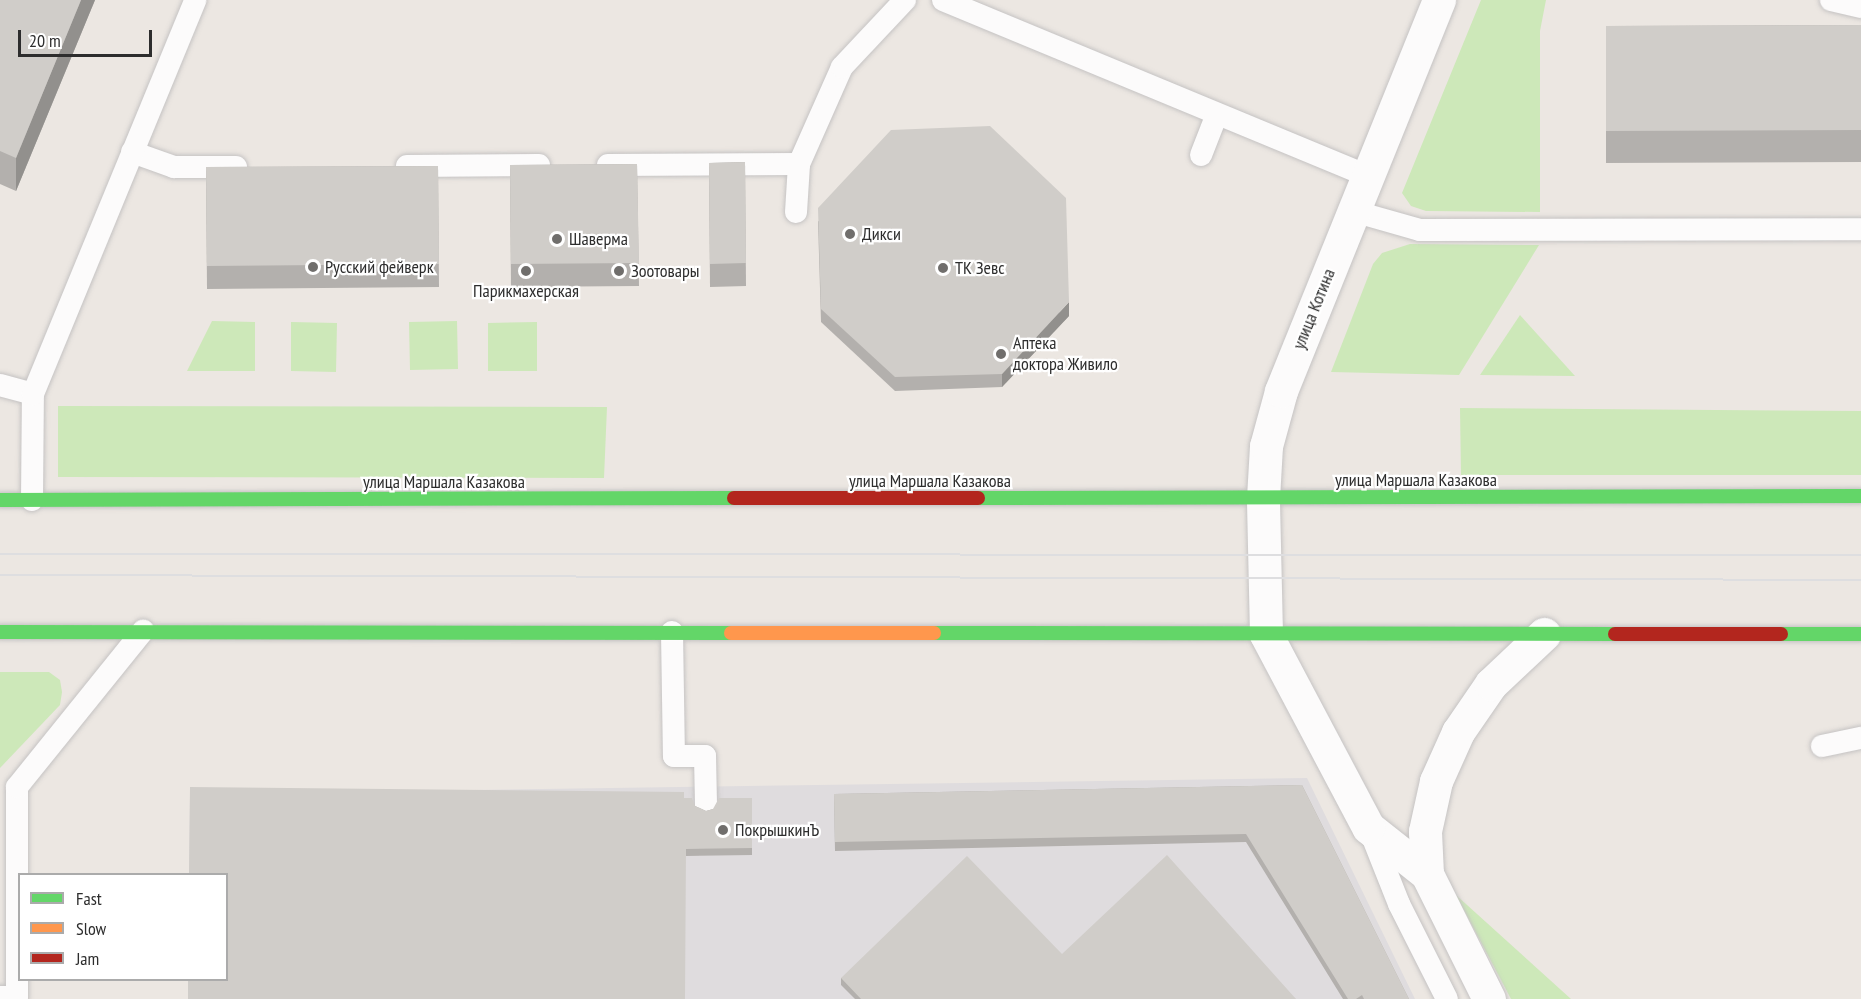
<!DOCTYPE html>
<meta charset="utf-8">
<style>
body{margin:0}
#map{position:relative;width:1861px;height:999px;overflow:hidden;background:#ece7e2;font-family:"PT Sans Narrow",sans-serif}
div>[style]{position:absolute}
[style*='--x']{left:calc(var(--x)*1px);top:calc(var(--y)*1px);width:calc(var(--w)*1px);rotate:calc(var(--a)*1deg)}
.industrial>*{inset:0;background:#dfdcde}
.green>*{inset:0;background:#cde8b9}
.roads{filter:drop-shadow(0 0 2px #c5c3c3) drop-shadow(0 0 2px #c5c3c3)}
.lane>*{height:22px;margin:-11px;padding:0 11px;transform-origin:11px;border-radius:11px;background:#fcfbfb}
.street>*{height:33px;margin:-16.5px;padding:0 16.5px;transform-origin:16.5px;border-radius:16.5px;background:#fcfbfb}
.fast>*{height:14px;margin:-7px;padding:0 7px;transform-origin:7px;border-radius:7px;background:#63d668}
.slow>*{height:14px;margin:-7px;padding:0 7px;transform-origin:7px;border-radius:7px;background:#ff974d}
.jam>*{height:14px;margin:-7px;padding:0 7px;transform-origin:7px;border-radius:7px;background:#b3261e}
.tram>*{height:1.5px;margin:-0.75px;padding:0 0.75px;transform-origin:0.75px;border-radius:0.75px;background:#dedee0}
.wall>*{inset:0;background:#b3b0ad}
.shaded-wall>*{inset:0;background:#92908d}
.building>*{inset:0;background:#d0cdc9}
.dots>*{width:16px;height:16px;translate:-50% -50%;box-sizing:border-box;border:3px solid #fff;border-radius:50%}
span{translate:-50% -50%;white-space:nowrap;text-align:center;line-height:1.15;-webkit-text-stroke:4.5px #fff;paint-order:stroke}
.poi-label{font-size:18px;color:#2d2d2d}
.left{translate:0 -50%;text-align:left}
.street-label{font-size:18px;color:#2d2d2d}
.legend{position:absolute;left:18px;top:873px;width:210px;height:108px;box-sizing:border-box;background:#fff;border:2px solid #ababab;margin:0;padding:8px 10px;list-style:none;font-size:18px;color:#2d2d2d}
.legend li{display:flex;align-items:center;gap:12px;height:30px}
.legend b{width:30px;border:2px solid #ababab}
.scale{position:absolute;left:18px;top:30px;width:134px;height:27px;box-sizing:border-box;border:3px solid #2d2d2d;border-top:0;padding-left:8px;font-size:18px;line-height:21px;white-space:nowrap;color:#2d2d2d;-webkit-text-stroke:4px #fff;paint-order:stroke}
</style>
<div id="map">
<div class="industrial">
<div style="clip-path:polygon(1307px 778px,1415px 999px,188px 999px,188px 980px,226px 980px,226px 874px,189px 874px,190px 794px)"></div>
</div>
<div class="green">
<div style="clip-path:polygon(1481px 0,1546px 0,1540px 31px,1540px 212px,1426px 211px,1411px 206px,1402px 193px)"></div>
<div style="clip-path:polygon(1410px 244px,1539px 245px,1459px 375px,1331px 372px,1373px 264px,1382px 253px)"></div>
<div style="clip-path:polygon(1520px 315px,1575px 376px,1480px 375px)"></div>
<div style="clip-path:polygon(212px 321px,255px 322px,255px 371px,187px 371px)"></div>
<div style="clip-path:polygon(457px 321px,458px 369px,410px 370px,409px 322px)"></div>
<div style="clip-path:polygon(291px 322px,337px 323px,336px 372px,291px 371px)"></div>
<div style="clip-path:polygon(537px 322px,537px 371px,488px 371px,488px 323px)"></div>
<div style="clip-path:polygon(58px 406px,607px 407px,604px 478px,58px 477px)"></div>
<div style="clip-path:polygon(1460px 408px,1861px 411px,1861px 475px,1461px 475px)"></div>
<div style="clip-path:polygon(0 672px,49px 672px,60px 680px,62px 692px,60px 705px,0 768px)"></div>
<div style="clip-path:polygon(1456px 895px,1571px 999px,1511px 999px)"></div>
</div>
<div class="roads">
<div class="lane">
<div style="--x:943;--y:0;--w:459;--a:22.5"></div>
<div style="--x:1831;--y:0;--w:31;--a:13"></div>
<div style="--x:132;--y:152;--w:45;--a:19.7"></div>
<div style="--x:174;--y:167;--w:62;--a:0"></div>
<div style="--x:1201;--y:155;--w:44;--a:-68.7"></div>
<div style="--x:608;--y:165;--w:191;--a:-0.3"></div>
<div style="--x:407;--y:166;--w:132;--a:-0.4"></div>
<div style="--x:1353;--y:211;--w:70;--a:15.8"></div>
<div style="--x:1420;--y:230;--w:441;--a:-0.1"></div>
<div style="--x:796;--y:212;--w:48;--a:-86.4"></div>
<div style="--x:799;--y:164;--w:106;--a:-66.1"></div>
<div style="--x:842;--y:67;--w:92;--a:-46.8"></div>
<div style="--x:0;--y:385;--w:34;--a:15"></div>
<div style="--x:32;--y:500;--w:106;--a:-89.5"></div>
<div style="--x:33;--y:394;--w:426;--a:-67.6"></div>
<div style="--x:672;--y:632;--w:124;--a:89.1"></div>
<div style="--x:674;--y:756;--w:31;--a:0"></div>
<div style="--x:705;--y:756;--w:49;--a:88.8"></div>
<div style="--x:1822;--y:746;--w:40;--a:-12"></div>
<div style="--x:1370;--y:831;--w:79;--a:68.3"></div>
<div style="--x:1399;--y:904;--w:106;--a:63.2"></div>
<div style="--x:0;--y:997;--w:17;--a:0"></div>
<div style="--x:17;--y:997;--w:210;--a:-90"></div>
<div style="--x:17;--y:787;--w:201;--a:-51.1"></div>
</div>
<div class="street">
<div style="--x:1427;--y:874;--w:75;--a:-141.5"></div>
<div style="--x:1368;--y:827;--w:218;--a:-117.9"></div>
<div style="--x:1266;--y:634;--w:136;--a:-91.3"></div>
<div style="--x:1263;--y:498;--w:52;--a:-86.7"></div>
<div style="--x:1266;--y:446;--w:57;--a:-74.7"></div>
<div style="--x:1281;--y:391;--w:422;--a:-68"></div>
<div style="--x:1489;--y:999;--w:140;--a:-116.4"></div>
<div style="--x:1427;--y:874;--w:43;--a:-92.7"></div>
<div style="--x:1425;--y:831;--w:51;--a:-77.6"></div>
<div style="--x:1436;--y:781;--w:54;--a:-65.8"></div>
<div style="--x:1458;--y:732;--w:58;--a:-55.5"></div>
<div style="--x:1491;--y:684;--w:73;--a:-43.3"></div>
</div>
<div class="fast">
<div style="--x:978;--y:498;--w:883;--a:-0.13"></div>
<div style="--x:0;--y:500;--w:734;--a:-0.16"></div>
<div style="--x:0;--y:632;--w:731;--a:0.08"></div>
<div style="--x:934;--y:633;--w:681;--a:0.08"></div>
<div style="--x:1781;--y:634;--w:80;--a:0"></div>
</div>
<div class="slow">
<div style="--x:731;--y:633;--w:203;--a:0"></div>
</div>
<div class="jam">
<div style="--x:734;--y:498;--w:244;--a:0"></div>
<div style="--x:1615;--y:634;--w:166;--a:0"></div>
</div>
</div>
<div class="tram">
<div style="--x:0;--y:554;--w:1861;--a:0.03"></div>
<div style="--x:0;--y:575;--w:1861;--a:0.15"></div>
</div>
<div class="wall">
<div style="clip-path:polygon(0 0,95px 0,16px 191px,0 184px)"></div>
<div style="clip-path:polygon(1861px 25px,1861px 162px,1606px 163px,1606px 26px)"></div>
<div style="clip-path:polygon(745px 162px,746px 286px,710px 287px,709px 163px)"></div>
<div style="clip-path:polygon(637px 164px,639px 286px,511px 287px,510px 165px)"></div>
<div style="clip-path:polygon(438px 166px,439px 287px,207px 289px,206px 167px)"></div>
<div style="clip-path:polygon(818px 221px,1069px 316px,1002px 387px,895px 391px,821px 322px)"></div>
<div style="clip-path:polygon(1302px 785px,1409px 999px,1343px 999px,1246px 842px,835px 851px,834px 794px)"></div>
<div style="clip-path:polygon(684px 798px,695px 806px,706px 811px,752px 798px,752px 855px,686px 856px)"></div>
<div style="clip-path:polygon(1062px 954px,1296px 999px,855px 999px,841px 985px,841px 978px)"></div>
</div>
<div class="shaded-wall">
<div style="clip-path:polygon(81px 0,95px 0,16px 191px,16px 158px)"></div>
<div style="clip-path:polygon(1069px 302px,1069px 316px,1002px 387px,1002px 374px)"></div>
</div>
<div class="building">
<div style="clip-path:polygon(0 0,81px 0,16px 158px,0 151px)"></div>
<div style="clip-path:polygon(1861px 25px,1861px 130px,1606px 131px,1606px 26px)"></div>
<div style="clip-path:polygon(990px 126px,1066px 198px,1069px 302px,1002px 374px,895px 377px,821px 309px,818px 208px,891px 130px)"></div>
<div style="clip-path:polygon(745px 162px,746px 263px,710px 264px,709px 163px)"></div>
<div style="clip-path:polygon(637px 164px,639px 263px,511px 264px,510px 165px)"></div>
<div style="clip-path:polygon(438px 166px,439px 264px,207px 266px,206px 167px)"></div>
<div style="clip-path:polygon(1302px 785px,1409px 999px,1364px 999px,1362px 995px,1356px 999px,1348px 999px,1246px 834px,835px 842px,834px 794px)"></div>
<div style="clip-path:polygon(190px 787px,684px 792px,684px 798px,692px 798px,695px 806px,706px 811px,713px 809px,719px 798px,752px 798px,752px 848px,686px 849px,685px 999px,188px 999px,188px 980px,226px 980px,226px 874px,189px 874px)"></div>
<div style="clip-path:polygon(1167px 855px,1296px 999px,861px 999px,841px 978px,967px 856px,1062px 954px)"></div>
</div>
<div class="dots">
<div style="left:850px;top:234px;background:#706e6c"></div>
<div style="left:557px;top:239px;background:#706e6c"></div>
<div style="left:313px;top:267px;background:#706e6c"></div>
<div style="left:943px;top:268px;background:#706e6c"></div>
<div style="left:526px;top:271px;background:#706e6c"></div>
<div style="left:619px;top:271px;background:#706e6c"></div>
<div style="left:1001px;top:354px;background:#706e6c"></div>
<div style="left:723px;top:830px;background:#706e6c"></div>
</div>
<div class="poi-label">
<span class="left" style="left:862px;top:234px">Дикси</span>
<span class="left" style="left:569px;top:239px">Шаверма</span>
<span class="left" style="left:325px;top:267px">Русский фейверк</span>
<span class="left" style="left:955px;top:268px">ТК Зевс</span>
<span class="left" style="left:631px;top:271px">Зоотовары</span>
<span style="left:526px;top:291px">Парикмахерская</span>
<span class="left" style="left:1013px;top:354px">Аптека<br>доктора Живило</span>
<span class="left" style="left:735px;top:830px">ПокрышкинЪ</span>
</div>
<div class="street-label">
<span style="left:1314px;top:309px;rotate:-68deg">улица Котина</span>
<span style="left:1416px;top:480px">улица Маршала Казакова</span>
<span style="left:930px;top:481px">улица Маршала Казакова</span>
<span style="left:444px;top:482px">улица Маршала Казакова</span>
</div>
<ul class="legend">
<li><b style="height:8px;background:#63d668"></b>Fast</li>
<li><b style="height:8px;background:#ff974d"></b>Slow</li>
<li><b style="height:8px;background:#b3261e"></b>Jam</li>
</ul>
<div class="scale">20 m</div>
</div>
